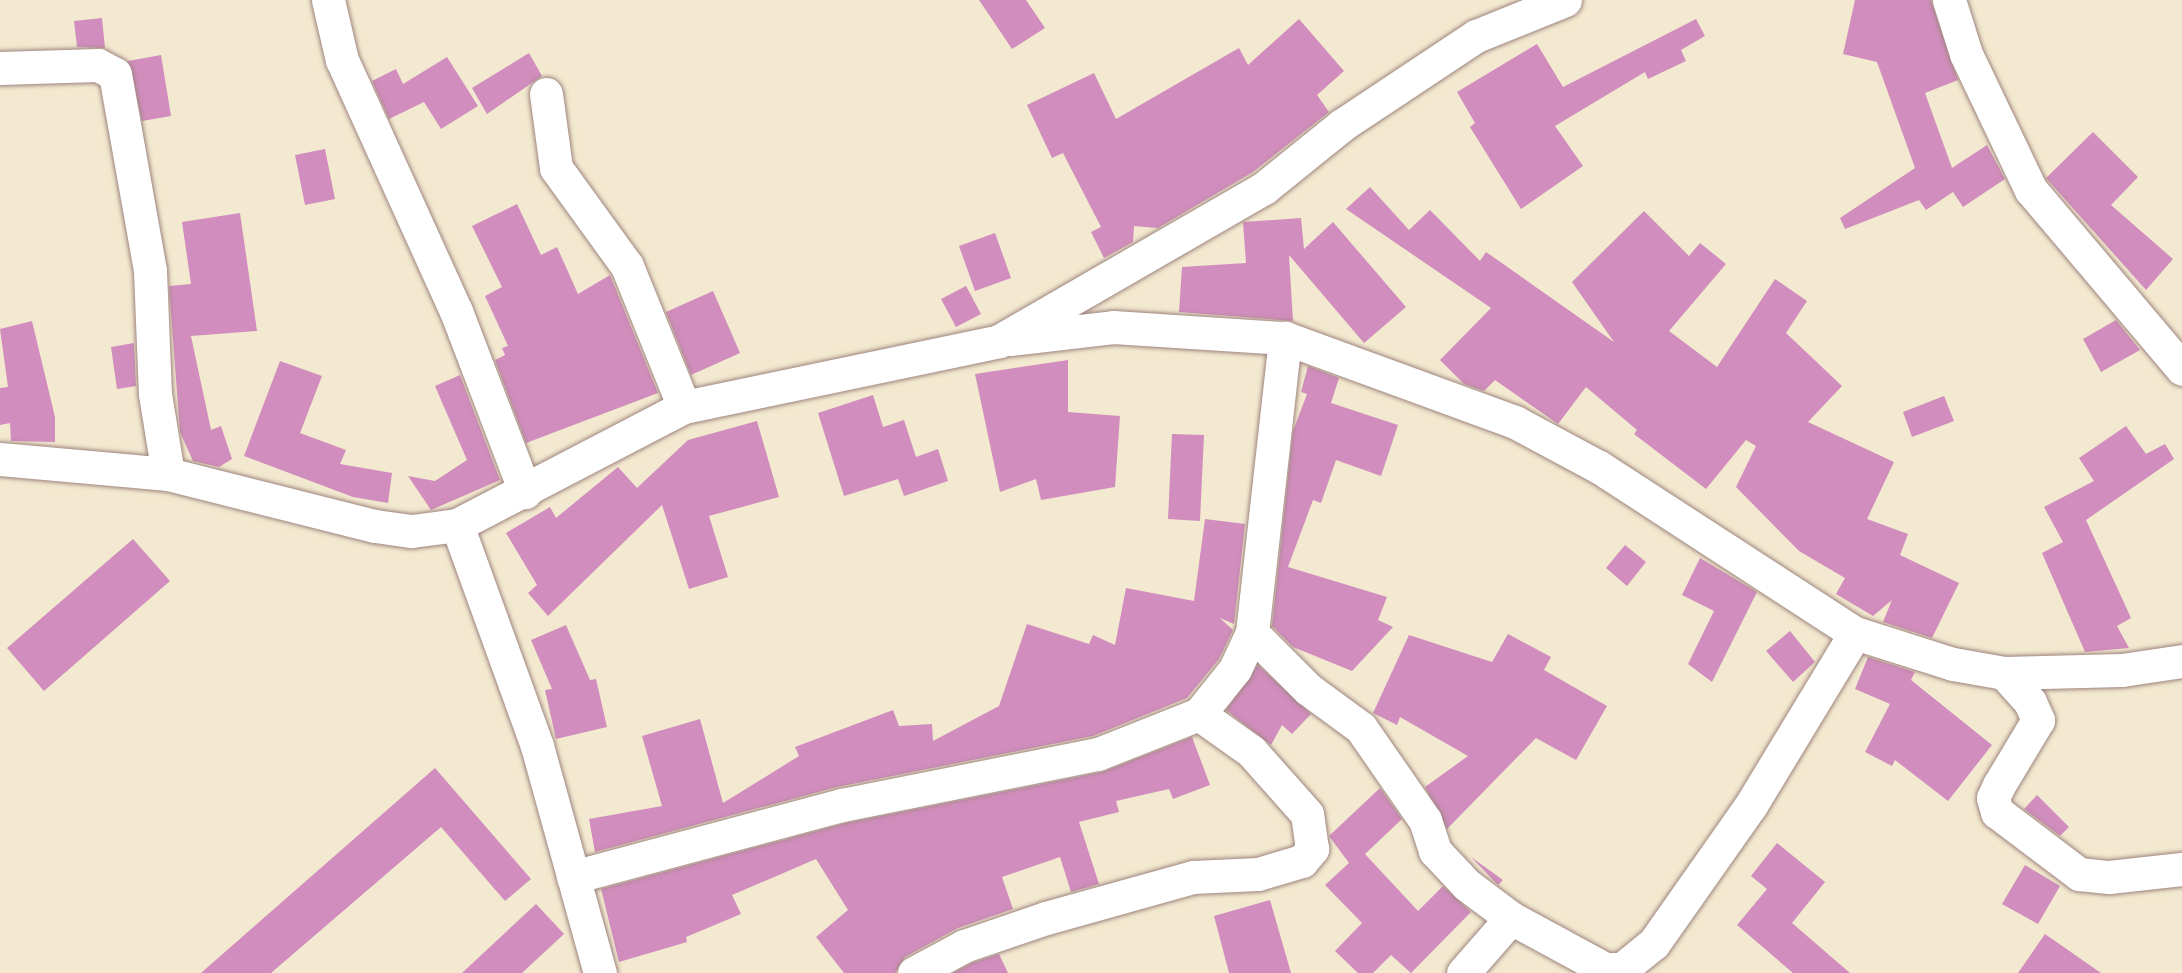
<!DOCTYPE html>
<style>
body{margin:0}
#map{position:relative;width:2182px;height:973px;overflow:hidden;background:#f3e9d0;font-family:Sriracha,sans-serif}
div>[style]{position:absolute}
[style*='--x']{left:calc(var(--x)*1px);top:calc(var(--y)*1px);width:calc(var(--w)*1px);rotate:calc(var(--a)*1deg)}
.building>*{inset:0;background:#d08dbd}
.roads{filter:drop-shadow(0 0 2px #9e847e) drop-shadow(0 0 2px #9e847e)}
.minor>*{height:33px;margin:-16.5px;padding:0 16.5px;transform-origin:16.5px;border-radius:16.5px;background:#fff}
span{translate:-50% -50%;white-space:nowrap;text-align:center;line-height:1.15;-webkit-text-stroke:5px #fbf7ec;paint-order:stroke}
</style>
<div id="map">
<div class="building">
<div style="clip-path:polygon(979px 0,1026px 0,1045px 28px,1012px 49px)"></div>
<div style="clip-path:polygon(1855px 0,1931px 0,1958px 80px,1925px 93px,1952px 168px,1987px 145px,2005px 179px,1963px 207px,1953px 192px,1926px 210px,1919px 200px,1845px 229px,1840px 218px,1915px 168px,1877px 62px,1843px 54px)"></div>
<div style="clip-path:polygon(102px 18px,105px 48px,77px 47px,74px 21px)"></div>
<div style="clip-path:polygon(1299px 19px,1344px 71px,1317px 95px,1329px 112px,1253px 172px,1158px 228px,1134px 226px,1133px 242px,1104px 258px,1091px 232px,1101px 227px,1063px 153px,1052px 158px,1027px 105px,1094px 73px,1116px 119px,1239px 48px,1248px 65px)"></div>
<div style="clip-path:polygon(1696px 19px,1705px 36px,1681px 50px,1686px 61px,1648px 79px,1645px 72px,1555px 126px,1583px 166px,1521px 209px,1470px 127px,1475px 123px,1457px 92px,1537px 44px,1563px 87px)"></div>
<div style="clip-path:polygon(529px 53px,542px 76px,487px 114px,472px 88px)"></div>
<div style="clip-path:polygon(161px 55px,171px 116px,142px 121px,128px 61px)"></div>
<div style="clip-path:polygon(447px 57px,478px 106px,441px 129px,424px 102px,389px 119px,372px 81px,396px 69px,403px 84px)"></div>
<div style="clip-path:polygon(2093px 132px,2138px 177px,2111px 205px,2173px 259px,2146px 290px,2046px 178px)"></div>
<div style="clip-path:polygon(325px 149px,335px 199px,305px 205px,295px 155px)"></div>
<div style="clip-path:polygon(1370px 187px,1409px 230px,1430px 210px,1480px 261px,1486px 252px,1614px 342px,1572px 282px,1644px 211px,1689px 256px,1700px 243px,1726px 264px,1669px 331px,1717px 367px,1775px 279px,1807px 301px,1786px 333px,1842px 386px,1808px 422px,1894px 462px,1867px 519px,1908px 534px,1900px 555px,1959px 583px,1932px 638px,1883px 622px,1892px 600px,1873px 616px,1836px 594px,1845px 578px,1799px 551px,1736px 487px,1756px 446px,1746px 440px,1706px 489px,1634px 434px,1637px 430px,1586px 387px,1558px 424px,1495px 380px,1484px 391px,1464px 384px,1440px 360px,1491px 308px,1346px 209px)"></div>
<div style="clip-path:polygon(517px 204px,541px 255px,557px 247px,578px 294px,610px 275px,658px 393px,526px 443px,495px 360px,505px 355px,502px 348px,508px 346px,485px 296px,502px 287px,472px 226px)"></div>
<div style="clip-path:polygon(240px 213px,257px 331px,191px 336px,211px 430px,221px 426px,232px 459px,219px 467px,193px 461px,180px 432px,169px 286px,191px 284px,182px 222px)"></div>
<div style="clip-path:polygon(1301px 218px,1304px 249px,1333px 222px,1406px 307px,1364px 343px,1289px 255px,1293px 321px,1179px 312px,1182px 267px,1246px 263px,1243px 222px)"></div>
<div style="clip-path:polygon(995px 233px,1011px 278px,975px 291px,959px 246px)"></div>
<div style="clip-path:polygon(966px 286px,981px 314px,956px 327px,941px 299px)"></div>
<div style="clip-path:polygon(713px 291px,740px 353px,691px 375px,666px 312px)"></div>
<div style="clip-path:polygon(2116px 320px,2140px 350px,2101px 372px,2083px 339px)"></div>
<div style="clip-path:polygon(32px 321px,55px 417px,55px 442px,11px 441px,10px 423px,0 425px,0 388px,8px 387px,0 329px)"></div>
<div style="clip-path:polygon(134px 343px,136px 386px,117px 389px,111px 347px)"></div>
<div style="clip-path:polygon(1068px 360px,1068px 412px,1120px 416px,1115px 487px,1041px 500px,1036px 479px,1000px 492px,975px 374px)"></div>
<div style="clip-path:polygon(280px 361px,322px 376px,300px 433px,346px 450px,340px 464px,392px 473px,388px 503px,353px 497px,244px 456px)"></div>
<div style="clip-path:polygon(1308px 366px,1339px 378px,1331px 403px,1398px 425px,1381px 476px,1336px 460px,1321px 503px,1313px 500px,1288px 567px,1387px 597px,1378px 620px,1393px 627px,1352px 671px,1293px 647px,1272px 626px,1293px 431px,1307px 394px,1301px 392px)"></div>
<div style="clip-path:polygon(460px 375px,500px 480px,431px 510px,408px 476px,435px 481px,467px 460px,435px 386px)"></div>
<div style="clip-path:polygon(873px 395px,883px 427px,904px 420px,916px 457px,938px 449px,948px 481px,904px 496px,898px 479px,844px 496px,818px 413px)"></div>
<div style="clip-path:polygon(1944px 396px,1954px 421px,1912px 437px,1903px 412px)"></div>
<div style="clip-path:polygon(757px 421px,779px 497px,709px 516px,728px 577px,689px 589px,662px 505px,548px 616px,528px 593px,537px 585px,506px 533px,550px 507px,556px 518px,618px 467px,637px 488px,688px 440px)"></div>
<div style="clip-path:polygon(2126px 426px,2146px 454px,2165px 444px,2174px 459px,2086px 520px,2131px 618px,2117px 626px,2129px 648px,2085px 652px,2042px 553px,2063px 542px,2044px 507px,2094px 481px,2079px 458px)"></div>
<div style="clip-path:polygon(1172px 434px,1204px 435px,1200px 521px,1168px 519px)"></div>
<div style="clip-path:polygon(1205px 519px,1245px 524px,1234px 624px,1220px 618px,1233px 630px,1219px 659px,1187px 698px,1093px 736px,837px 787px,595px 852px,589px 819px,662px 806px,642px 736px,700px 719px,723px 803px,799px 756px,795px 747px,893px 710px,899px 726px,932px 724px,933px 741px,999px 706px,1027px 624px,1089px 644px,1093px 635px,1115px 645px,1126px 588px,1194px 601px)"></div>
<div style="clip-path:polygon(133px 539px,170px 581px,44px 691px,7px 648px)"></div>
<div style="clip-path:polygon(1625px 545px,1646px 562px,1627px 586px,1606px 568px)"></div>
<div style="clip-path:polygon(1700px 558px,1757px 592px,1712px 682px,1688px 664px,1714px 611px,1682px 595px)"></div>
<div style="clip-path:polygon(566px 625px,590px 680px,596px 679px,607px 727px,556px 739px,545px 690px,552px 689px,531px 640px)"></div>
<div style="clip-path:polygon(1790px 631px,1815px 662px,1793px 682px,1766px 651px)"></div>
<div style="clip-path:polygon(1508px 634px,1551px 657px,1544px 670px,1607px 706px,1576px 760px,1536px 738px,1447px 829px,1425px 787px,1468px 756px,1400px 717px,1397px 725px,1373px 713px,1409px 635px,1492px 662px)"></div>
<div style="clip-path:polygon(1868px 657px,1915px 672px,1911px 680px,1992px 745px,1948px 801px,1895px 760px,1892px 766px,1865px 752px,1890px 704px,1855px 689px)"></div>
<div style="clip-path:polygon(1258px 665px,1311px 714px,1292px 734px,1282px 725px,1271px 745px,1226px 710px)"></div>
<div style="clip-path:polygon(1192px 737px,1210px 785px,1173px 799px,1169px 789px,1116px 801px,1119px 812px,1079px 822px,1099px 884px,1071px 892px,1060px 857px,1002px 877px,1013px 909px,958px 928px,905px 957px,895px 973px,844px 973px,816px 937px,848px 910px,816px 859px,732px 895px,741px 914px,686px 937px,687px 942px,619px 962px,601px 889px,846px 823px,1102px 772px)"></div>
<div style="clip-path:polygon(435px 768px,531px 879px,505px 901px,441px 827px,271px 973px,201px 973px)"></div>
<div style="clip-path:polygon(1380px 788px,1402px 819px,1365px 854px,1418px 911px,1443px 886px,1471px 912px,1411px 973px,1391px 955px,1373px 973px,1358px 973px,1335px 951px,1362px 923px,1325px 885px,1349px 863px,1329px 836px)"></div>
<div style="clip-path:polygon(2037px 795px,2069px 827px,2060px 836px,2024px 809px)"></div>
<div style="clip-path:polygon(1777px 843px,1825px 882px,1792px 923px,1850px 973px,1793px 973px,1737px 925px,1767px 889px,1751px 876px)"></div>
<div style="clip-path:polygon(1471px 857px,1503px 880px,1498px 885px)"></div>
<div style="clip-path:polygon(2025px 865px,2060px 886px,2038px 924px,2002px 904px)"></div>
<div style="clip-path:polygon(1270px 900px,1291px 973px,1229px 973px,1214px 916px)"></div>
<div style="clip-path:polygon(536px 904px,564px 934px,522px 973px,462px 973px)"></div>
<div style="clip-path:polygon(2045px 934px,2101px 973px,2018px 973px)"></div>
<div style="clip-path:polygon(999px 954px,1008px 973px,953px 973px,972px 963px)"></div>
</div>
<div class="roads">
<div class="minor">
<div style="--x:328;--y:0;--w:62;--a:76.9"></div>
<div style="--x:342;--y:60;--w:276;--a:65.6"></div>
<div style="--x:456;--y:311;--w:194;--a:69.1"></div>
<div style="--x:1949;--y:0;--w:57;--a:72.5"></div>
<div style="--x:1966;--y:54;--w:151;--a:64.5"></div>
<div style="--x:2031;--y:190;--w:234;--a:49.8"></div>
<div style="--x:0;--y:68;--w:98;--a:-1.8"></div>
<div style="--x:98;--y:65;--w:19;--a:28"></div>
<div style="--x:115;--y:74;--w:200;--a:79.9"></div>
<div style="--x:150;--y:271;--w:123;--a:87.7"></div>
<div style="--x:155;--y:394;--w:81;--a:80.8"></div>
<div style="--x:546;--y:94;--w:75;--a:82.3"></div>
<div style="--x:556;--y:168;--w:121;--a:54.1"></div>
<div style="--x:627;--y:266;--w:152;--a:68"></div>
<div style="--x:1010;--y:339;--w:104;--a:-6.6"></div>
<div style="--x:1113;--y:327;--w:172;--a:3.7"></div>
<div style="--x:1285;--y:338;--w:245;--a:20.1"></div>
<div style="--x:1515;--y:422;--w:95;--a:28.2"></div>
<div style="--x:1599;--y:467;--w:305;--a:33"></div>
<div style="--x:1855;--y:633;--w:103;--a:17.6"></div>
<div style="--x:1953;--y:664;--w:52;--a:10"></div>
<div style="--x:2004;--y:673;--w:118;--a:-1.5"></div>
<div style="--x:2122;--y:670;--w:61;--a:-8.5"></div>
<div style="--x:0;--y:459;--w:169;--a:5.1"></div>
<div style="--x:168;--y:474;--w:213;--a:14.1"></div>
<div style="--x:375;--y:526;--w:37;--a:8"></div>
<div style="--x:412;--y:531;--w:45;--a:-7.6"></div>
<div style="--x:457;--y:525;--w:256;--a:-27.5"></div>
<div style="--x:684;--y:407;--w:322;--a:-11.8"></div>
<div style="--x:999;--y:341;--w:306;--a:-30"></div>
<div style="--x:1264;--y:188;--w:100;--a:-38.9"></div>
<div style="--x:1342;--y:125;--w:161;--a:-33.6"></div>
<div style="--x:1476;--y:36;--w:96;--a:-22"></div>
<div style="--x:457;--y:525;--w:235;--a:70.1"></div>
<div style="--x:537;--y:746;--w:236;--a:74.5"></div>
<div style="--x:1252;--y:633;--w:79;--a:45"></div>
<div style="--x:1308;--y:689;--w:66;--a:36.3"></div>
<div style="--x:1361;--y:728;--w:112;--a:55.2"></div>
<div style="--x:1425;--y:820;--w:33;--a:72"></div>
<div style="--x:1435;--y:851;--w:47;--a:46.7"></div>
<div style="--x:1467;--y:885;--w:55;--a:36.9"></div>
<div style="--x:1511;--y:918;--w:107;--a:28.5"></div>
<div style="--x:1605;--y:969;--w:17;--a:0"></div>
<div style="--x:1622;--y:969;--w:41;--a:-39.1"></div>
<div style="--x:1654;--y:943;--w:169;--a:-54.9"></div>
<div style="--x:1751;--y:805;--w:201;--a:-58.8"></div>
<div style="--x:2004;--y:673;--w:39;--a:48"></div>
<div style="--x:2030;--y:702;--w:20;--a:66"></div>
<div style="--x:2038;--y:720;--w:76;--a:121"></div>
<div style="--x:1999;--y:785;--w:14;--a:115"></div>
<div style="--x:1993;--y:798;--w:15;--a:74"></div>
<div style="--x:1997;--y:812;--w:103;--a:37.1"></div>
<div style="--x:2079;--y:874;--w:30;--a:6"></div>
<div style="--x:2109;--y:877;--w:73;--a:-6.3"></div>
<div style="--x:573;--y:877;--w:278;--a:-15"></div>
<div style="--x:842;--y:805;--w:261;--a:-11.3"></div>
<div style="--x:1098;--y:754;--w:109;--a:-21.6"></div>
<div style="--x:1199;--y:714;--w:58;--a:-51.3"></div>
<div style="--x:1235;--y:669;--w:40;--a:-65"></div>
<div style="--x:1252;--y:633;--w:297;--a:-83.6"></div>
<div style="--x:914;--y:973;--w:57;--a:-28.4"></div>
<div style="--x:964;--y:946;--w:87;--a:-18.9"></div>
<div style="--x:1046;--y:918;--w:153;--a:-15.6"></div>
<div style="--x:1193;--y:877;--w:65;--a:-2.6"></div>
<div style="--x:1258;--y:874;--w:46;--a:-16.5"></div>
<div style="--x:1302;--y:861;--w:16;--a:-50"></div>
<div style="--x:1312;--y:849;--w:35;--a:-98"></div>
<div style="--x:1307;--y:814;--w:84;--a:-131.6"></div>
<div style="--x:1251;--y:751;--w:64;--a:-144.6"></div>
<div style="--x:1463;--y:973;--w:73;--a:-48.9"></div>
</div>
</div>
</div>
